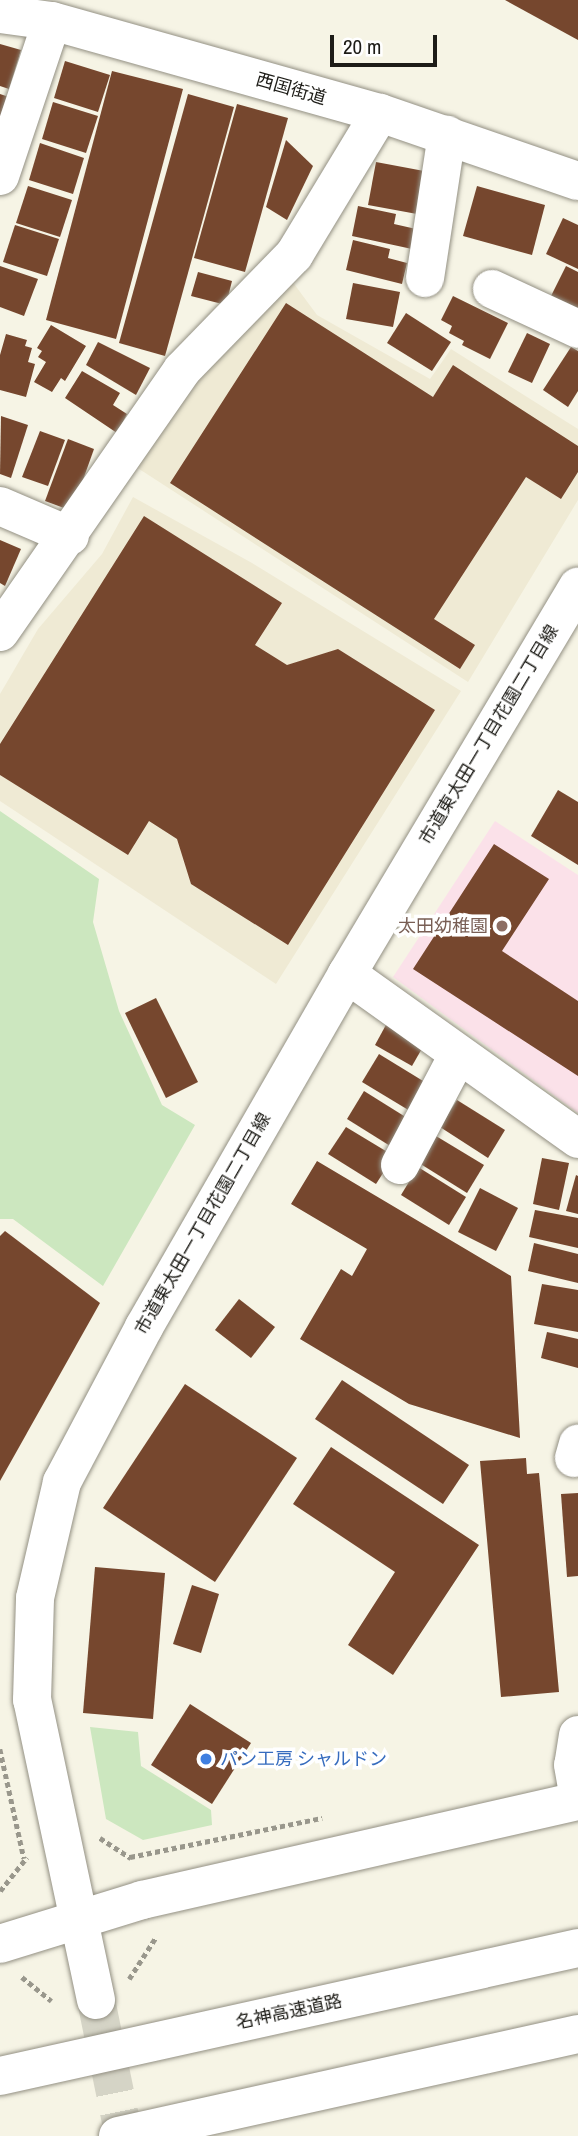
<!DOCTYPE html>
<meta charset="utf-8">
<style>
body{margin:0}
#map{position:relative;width:578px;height:2136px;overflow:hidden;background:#f6f4e5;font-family:"Archivo Narrow","Noto Sans JP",sans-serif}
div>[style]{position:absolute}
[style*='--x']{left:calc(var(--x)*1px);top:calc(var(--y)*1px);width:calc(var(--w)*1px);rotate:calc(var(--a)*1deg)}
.built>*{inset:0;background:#efead4}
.education>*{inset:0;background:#fbe1e9}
.green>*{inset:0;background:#cce7bf}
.building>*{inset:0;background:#76472e}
.minor-tunnel>*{height:38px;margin-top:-19px;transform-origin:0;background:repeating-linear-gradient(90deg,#d5d4c6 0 38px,transparent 0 57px)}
.path>*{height:4.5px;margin-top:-2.25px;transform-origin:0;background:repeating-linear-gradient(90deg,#99978c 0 5px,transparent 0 8.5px)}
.roads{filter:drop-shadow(0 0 2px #939083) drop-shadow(0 0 2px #939083)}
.minor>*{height:38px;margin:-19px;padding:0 19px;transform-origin:19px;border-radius:19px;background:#fff}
.highway>*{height:38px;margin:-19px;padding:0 19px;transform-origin:19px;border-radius:19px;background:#fff}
.dots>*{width:19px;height:19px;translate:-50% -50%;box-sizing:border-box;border:4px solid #fff;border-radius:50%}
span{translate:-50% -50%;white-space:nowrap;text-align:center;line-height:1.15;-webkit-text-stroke:7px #fff;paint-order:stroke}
.street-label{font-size:18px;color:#1d1c17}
.education-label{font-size:18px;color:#785e54}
.right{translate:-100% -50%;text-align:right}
.shop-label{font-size:18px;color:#366cbe}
.left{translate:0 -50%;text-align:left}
.scale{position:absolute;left:330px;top:35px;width:107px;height:32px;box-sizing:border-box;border:4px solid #1d1c17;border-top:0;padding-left:9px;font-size:21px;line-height:24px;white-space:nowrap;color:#1d1c17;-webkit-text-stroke:5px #fff;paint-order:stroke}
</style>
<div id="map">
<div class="built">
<div style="clip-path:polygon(289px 277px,317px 315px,430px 379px,451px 349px,578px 429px,578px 500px,468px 682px,133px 465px,180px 387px)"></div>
<div style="clip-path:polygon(133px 497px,252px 563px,461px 691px,276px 984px,0 801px,0 694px,38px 629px,102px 554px)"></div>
</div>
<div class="education">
<div style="clip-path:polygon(495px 821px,578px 875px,578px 1113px,393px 977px)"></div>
</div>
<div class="green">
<div style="clip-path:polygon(0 811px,99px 879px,93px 922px,119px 1011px,162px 1105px,195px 1125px,103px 1286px,13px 1219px,0 1219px)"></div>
<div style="clip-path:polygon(90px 1727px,138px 1732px,141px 1766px,211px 1810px,212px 1825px,143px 1840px,106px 1819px)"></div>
</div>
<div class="building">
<div style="clip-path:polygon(505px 0,578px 0,578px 40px)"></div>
<div style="clip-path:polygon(0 44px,21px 50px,9px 89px,0 86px)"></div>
<div style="clip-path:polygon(65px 61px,110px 75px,98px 112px,54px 98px)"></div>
<div style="clip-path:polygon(112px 71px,183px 89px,116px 339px,46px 320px)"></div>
<div style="clip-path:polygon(0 94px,12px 98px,0 132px)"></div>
<div style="clip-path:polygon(188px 94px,234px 107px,165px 356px,119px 343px)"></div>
<div style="clip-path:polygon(53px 102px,98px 116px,86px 153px,42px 139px)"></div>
<div style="clip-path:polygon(237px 104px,288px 118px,245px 272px,194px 258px)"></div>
<div style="clip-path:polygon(286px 140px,313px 166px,287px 220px,266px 207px)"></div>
<div style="clip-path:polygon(40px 143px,84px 158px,73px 194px,29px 180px)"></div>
<div style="clip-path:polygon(376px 162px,424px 171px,417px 214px,368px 205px)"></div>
<div style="clip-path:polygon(28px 186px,72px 200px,60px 237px,16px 223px)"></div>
<div style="clip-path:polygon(477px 186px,545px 205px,532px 255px,463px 236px)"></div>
<div style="clip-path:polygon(358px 206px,396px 214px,394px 224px,416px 229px,412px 249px,352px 236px)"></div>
<div style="clip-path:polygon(563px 218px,578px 225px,578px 269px,546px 254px)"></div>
<div style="clip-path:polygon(15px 225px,59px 239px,47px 276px,3px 262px)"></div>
<div style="clip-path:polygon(353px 240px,390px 249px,388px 258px,407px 263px,402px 284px,346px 270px)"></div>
<div style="clip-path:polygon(0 266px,38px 279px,24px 316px,0 307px)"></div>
<div style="clip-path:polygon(566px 266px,578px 272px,578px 309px,551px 296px)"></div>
<div style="clip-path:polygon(198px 272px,232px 281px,226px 305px,191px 296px)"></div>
<div style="clip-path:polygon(353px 283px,400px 292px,393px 327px,346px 319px)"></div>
<div style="clip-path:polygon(453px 296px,508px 323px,490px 359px,462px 345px,464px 341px,449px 333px,452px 326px,441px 320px)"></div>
<div style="clip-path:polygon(286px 303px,433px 397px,453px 365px,578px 446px,578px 472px,561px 499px,526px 477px,434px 619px,475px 645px,460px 669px,170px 483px)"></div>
<div style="clip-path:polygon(406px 313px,451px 342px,432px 371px,387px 343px)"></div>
<div style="clip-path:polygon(51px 325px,86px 346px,65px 381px,61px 378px,52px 392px,34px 382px,46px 362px,38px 357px,42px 351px,37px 348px)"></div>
<div style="clip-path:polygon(527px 333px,550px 344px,532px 383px,508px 372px)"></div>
<div style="clip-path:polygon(6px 334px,27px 340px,25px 346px,32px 348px,28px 362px,35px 364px,26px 397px,0 390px,0 355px)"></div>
<div style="clip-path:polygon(98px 342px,150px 368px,136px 395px,86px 365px)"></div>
<div style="clip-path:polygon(571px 347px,578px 351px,578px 391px,568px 407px,543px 390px)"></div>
<div style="clip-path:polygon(82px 371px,120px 393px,113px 405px,127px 414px,117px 433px,65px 398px)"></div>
<div style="clip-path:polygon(1px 416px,28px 425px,11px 478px,0 474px)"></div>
<div style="clip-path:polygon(40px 431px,65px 440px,48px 486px,22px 477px)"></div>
<div style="clip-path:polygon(68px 439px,94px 449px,72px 511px,45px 501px)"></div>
<div style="clip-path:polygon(144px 516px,282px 603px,255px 645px,287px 665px,338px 649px,435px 710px,288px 945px,191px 884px,177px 839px,149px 821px,128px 855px,0 775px,0 744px)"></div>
<div style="clip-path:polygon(0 540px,21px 549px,5px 586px,0 583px)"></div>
<div style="clip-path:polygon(558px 790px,578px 802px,578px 865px,531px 836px)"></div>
<div style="clip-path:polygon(494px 844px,549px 879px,502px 951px,578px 1001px,578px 1076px,413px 969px)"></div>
<div style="clip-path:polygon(156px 998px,198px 1082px,166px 1098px,125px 1013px)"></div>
<div style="clip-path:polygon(387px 1023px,424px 1045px,412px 1066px,375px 1045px)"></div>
<div style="clip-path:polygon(379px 1054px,428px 1084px,410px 1111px,362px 1082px)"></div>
<div style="clip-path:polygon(364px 1091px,412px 1121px,395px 1149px,347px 1119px)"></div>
<div style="clip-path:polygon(457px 1100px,505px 1130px,488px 1158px,440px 1127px)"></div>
<div style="clip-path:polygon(346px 1127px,394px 1156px,376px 1184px,328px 1154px)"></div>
<div style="clip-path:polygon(436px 1136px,484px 1165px,467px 1193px,419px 1163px)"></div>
<div style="clip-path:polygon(542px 1158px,569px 1163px,559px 1210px,533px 1204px)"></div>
<div style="clip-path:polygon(317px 1161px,511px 1276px,520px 1438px,409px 1404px,300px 1339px,341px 1269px,352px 1276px,367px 1249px,291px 1204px)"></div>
<div style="clip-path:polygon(418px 1167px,466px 1197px,449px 1225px,401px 1195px)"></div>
<div style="clip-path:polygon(576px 1175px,578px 1176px,578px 1214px,566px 1211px)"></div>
<div style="clip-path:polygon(480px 1188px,518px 1208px,496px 1251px,458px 1232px)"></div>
<div style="clip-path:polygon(535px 1210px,578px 1218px,578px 1248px,529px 1237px)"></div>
<div style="clip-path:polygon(5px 1231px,100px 1303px,0 1481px,0 1236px)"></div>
<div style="clip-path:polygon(534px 1243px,578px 1254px,578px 1283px,528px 1271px)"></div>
<div style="clip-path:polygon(542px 1284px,578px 1290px,578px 1332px,534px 1324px)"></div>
<div style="clip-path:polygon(239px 1299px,275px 1327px,251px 1358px,215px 1330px)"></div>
<div style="clip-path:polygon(547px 1332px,578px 1339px,578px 1368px,541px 1358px)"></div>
<div style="clip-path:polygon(342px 1380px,469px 1465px,443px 1504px,315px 1419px)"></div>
<div style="clip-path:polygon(185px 1384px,297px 1458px,215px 1582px,103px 1508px)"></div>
<div style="clip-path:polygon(331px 1447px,479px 1545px,393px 1675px,348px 1645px,395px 1572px,293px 1504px)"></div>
<div style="clip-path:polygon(526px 1458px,527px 1474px,539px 1473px,559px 1692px,501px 1697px,480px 1461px)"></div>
<div style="clip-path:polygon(578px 1493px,578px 1576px,567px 1577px,561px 1494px)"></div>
<div style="clip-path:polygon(95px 1567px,165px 1573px,153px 1719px,83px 1713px)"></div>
<div style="clip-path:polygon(192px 1585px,219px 1594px,201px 1653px,173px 1644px)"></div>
<div style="clip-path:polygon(190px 1704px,251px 1743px,212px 1804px,151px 1765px)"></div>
</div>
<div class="minor-tunnel">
<div style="--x:96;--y:2000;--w:139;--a:78.4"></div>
</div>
<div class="path">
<div style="--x:0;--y:1749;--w:112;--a:77.6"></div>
<div style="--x:100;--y:1838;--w:37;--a:33"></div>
<div style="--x:130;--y:1857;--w:196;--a:-11.5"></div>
<div style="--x:0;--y:1891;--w:43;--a:-51.5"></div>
<div style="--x:22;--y:1977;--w:38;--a:39"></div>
<div style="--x:129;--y:1979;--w:50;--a:-57.3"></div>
</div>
<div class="roads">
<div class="minor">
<div style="--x:0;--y:14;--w:52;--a:7.7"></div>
<div style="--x:52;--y:21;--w:341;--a:15.7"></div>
<div style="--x:380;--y:113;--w:209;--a:19"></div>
<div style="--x:0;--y:176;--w:163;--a:-71.5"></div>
<div style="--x:425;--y:278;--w:145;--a:-81.3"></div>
<div style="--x:492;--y:289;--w:95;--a:24.9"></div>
<div style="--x:0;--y:506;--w:76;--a:23.2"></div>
<div style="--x:0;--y:632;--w:319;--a:-55.2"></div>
<div style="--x:182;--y:370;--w:161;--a:-45.8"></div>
<div style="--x:294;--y:255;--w:166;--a:-58.8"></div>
<div style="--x:347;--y:974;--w:284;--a:35.5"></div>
<div style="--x:400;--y:1165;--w:124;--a:-62.2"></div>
<div style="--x:574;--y:1458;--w:15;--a:-74"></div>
<div style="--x:578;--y:1735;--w:30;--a:99"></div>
<div style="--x:573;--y:1765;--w:29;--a:80"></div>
<div style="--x:0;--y:1944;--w:149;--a:-17.2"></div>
<div style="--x:142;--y:1900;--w:447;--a:-12.8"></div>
<div style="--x:96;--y:2000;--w:307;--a:-102"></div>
<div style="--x:32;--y:1700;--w:102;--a:-88.3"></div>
<div style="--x:35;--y:1598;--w:119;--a:-76.9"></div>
<div style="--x:62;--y:1482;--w:175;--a:-62.1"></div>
<div style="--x:144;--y:1327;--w:407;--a:-60.1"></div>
<div style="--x:347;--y:974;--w:451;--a:-59.2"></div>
</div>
<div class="highway">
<div style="--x:0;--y:2076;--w:592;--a:-12.49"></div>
<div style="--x:118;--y:2136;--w:471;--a:-12.5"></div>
</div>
</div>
<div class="dots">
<div style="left:502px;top:926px;background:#8d6e63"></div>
<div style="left:206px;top:1759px;background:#3f7fe0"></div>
</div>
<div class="street-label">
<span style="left:291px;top:89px;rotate:16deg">西国街道</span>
<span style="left:489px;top:735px;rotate:-59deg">市道東太田一丁目花園二丁目線</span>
<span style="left:203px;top:1224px;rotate:-60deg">市道東太田一丁目花園二丁目線</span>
<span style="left:289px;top:2012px;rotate:-12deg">名神高速道路</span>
</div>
<div class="education-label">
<span class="right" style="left:488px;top:926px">太田幼稚園</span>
</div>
<div class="shop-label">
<span class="left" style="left:220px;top:1759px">パン工房 シャルドン</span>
</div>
<div class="scale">20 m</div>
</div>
